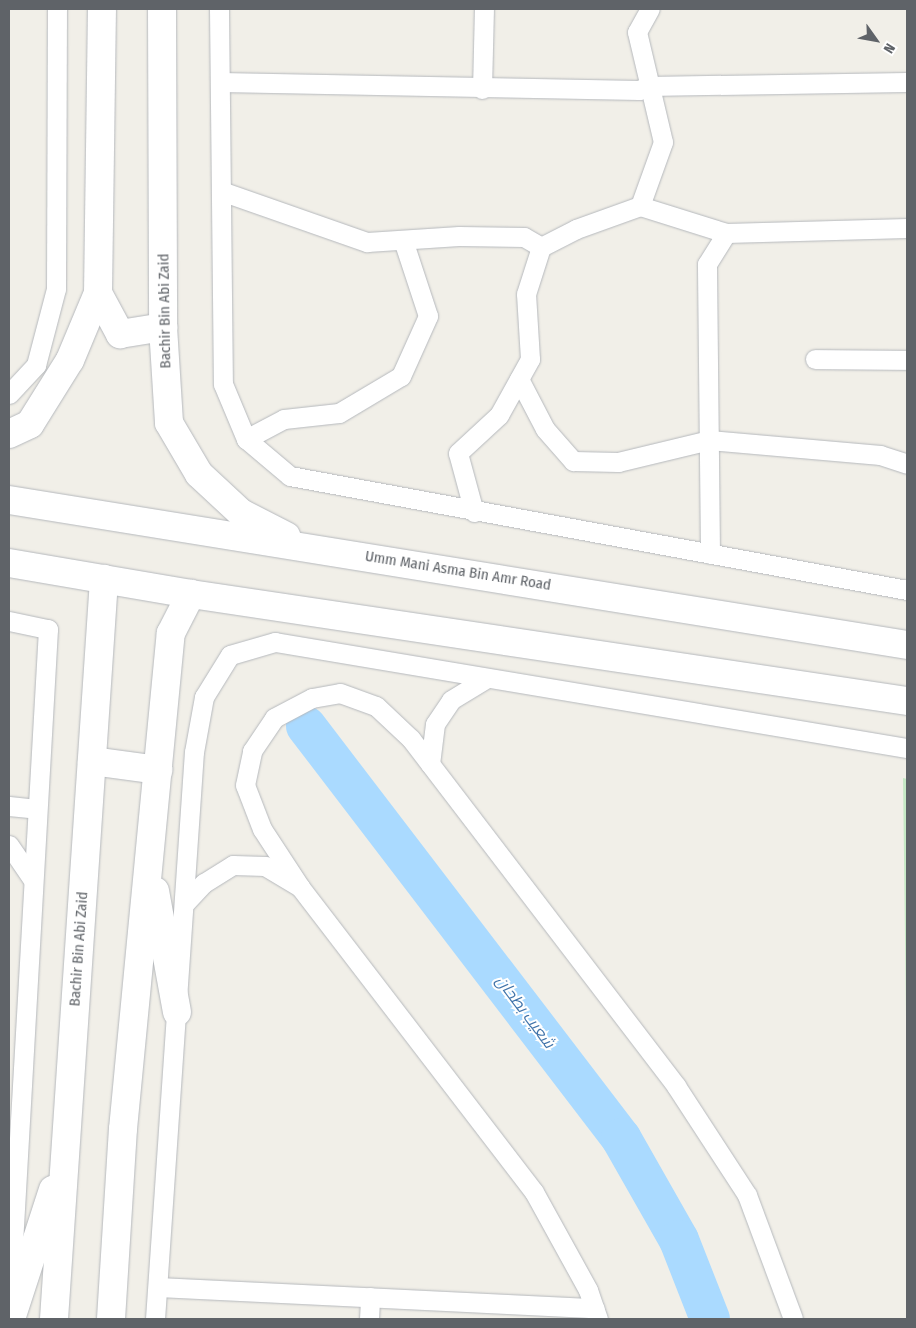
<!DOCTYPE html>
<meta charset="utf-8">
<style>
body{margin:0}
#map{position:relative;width:916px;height:1328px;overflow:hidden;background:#f1efe8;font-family:"Fira Sans Condensed",Cairo,sans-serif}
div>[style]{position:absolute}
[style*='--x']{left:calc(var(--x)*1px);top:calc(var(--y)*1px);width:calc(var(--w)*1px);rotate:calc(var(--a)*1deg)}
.green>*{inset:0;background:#c5e8c5}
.river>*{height:40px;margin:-20px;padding:0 20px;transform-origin:20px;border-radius:20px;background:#aadaff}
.roads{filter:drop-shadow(0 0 1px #b5b8bc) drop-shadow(0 0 1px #b5b8bc)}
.street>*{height:19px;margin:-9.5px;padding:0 9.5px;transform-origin:9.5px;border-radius:9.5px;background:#fff}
.secondary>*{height:28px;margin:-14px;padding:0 14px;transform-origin:14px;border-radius:14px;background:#fff}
span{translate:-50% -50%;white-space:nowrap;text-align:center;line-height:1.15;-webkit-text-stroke:4px #fff;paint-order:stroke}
.street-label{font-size:15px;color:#5f6368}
.water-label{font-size:16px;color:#4174aa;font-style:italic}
.frame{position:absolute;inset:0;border:10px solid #5f6368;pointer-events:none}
.north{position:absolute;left:851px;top:15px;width:50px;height:50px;-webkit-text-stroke:4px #fff;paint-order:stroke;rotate:122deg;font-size:14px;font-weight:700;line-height:20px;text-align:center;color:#5f6368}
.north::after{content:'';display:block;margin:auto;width:18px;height:22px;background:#5f6368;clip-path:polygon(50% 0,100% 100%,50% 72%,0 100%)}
</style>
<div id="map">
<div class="green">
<div style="clip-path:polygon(903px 778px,907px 779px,907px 1019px,906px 1018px)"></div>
</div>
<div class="river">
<div style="--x:306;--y:726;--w:519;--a:52.6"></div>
<div style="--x:621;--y:1138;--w:117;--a:60.4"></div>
<div style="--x:679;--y:1240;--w:85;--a:68.6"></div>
</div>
<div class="roads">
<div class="street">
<div style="--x:219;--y:9;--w:375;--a:89.4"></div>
<div style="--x:223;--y:384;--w:60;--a:67.3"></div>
<div style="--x:246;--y:439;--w:57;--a:40.1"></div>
<div style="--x:290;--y:476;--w:627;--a:10.47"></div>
<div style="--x:220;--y:82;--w:419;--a:1.1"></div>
<div style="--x:639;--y:90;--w:10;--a:-24"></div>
<div style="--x:648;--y:86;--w:259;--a:-0.9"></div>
<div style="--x:482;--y:89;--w:80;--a:-88.6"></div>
<div style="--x:221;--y:191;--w:155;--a:19.3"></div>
<div style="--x:367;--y:242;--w:92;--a:-3.7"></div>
<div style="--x:459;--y:236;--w:65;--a:0.9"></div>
<div style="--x:524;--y:237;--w:20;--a:30"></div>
<div style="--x:640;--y:206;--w:90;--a:17.4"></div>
<div style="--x:726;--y:233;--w:181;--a:-1.6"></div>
<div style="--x:815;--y:359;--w:92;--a:0.6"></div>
<div style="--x:519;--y:379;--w:56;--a:62.5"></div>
<div style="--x:545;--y:429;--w:43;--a:48.8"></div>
<div style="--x:573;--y:461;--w:45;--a:1.3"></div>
<div style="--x:618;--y:462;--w:94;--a:-13.6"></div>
<div style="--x:709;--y:440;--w:172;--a:5"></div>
<div style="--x:880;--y:455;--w:28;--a:18"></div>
<div style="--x:9;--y:394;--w:40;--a:-47"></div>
<div style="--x:36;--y:365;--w:79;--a:-75.3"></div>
<div style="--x:56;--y:289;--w:280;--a:-89.8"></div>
<div style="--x:246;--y:439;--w:43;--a:-27.8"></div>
<div style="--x:284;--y:419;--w:55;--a:-6.2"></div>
<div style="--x:339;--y:413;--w:72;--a:-30.8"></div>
<div style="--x:401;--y:376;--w:66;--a:-65.8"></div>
<div style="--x:428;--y:316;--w:80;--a:-108.2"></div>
<div style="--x:474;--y:512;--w:61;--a:-105.2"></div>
<div style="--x:458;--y:453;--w:56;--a:-42.8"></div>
<div style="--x:499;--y:415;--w:64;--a:-61"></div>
<div style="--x:530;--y:359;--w:65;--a:-93.5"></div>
<div style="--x:526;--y:294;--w:49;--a:-72.3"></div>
<div style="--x:541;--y:247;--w:39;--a:-27"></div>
<div style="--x:576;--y:229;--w:68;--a:-19.8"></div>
<div style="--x:640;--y:206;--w:68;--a:-70.2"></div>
<div style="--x:663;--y:142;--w:113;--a:-103.3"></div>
<div style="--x:637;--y:32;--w:26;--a:-61"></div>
<div style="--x:710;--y:554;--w:290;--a:-90.6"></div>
<div style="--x:707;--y:264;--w:36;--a:-58"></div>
<div style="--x:9;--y:621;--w:40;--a:12"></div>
<div style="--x:48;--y:629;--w:669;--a:93.26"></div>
<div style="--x:430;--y:764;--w:40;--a:-82.9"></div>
<div style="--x:435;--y:724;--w:29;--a:-56"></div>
<div style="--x:451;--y:700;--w:42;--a:-31.4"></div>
<div style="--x:9;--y:806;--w:28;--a:6"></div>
<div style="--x:9;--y:845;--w:42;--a:55.6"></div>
<div style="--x:300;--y:887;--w:69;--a:-123.2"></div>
<div style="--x:262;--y:829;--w:47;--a:-111.1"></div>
<div style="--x:245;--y:785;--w:35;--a:-78"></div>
<div style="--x:252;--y:751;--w:40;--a:-56"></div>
<div style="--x:274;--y:718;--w:43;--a:-27.8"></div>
<div style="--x:312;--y:698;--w:28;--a:-10"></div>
<div style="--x:340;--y:693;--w:38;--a:20"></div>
<div style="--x:376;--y:706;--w:48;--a:43.3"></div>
<div style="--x:411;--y:739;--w:437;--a:52.6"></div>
<div style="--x:676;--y:1086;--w:130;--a:56.9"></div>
<div style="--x:747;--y:1195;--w:132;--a:69.6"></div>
<div style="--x:186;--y:902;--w:26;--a:-47"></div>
<div style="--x:204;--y:883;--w:34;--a:-32"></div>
<div style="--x:233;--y:865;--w:32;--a:2"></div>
<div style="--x:265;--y:866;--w:41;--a:31"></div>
<div style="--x:300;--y:887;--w:384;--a:52.5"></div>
<div style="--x:534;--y:1192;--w:112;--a:61.1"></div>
<div style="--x:588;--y:1290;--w:31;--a:71"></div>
<div style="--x:158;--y:1287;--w:437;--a:2.8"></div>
<div style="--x:155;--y:1319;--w:568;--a:-86.07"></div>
<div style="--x:194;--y:752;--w:56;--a:-79.7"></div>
<div style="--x:204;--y:697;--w:49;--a:-58.2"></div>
<div style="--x:230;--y:655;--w:47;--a:-16.1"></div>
<div style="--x:275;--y:642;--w:641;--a:9.52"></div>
<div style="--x:369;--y:1319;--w:22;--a:-87"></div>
</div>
<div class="secondary">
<div style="--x:162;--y:9;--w:318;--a:89.8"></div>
<div style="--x:163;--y:327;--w:96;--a:86.4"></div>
<div style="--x:169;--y:423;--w:59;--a:59.5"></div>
<div style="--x:199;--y:474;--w:57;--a:42.9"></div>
<div style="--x:241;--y:513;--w:51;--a:27.1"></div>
<div style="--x:98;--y:293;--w:47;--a:61.8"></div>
<div style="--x:120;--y:334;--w:44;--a:-9.2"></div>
<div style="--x:9;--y:434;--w:23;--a:-25"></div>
<div style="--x:30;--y:424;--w:75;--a:-58"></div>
<div style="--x:70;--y:360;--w:73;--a:-67.3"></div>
<div style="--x:98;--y:293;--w:284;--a:-89.2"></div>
<div style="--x:9;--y:500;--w:910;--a:9.17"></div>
<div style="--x:9;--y:563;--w:185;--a:9.7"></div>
<div style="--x:191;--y:594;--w:724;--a:8.5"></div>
<div style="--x:92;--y:761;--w:67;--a:7.8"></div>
<div style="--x:155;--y:891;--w:123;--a:79.7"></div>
<div style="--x:11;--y:1319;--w:136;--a:-72"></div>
<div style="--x:54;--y:1319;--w:742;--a:-86.13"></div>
<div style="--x:111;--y:1319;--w:190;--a:-86.4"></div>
<div style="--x:123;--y:1129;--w:498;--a:-84.5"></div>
<div style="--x:171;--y:633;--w:44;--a:-62.9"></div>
</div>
</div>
<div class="street-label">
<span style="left:165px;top:311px;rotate:-91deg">Bachir Bin Abi Zaid</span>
<span style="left:458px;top:571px;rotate:9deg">Umm Mani Asma Bin Amr Road</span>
<span style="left:79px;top:949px;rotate:-86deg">Bachir Bin Abi Zaid</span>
</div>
<div class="water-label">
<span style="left:525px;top:1012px;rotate:53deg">شعيب بطحان</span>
</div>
<div class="frame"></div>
<div class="north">N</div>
</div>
